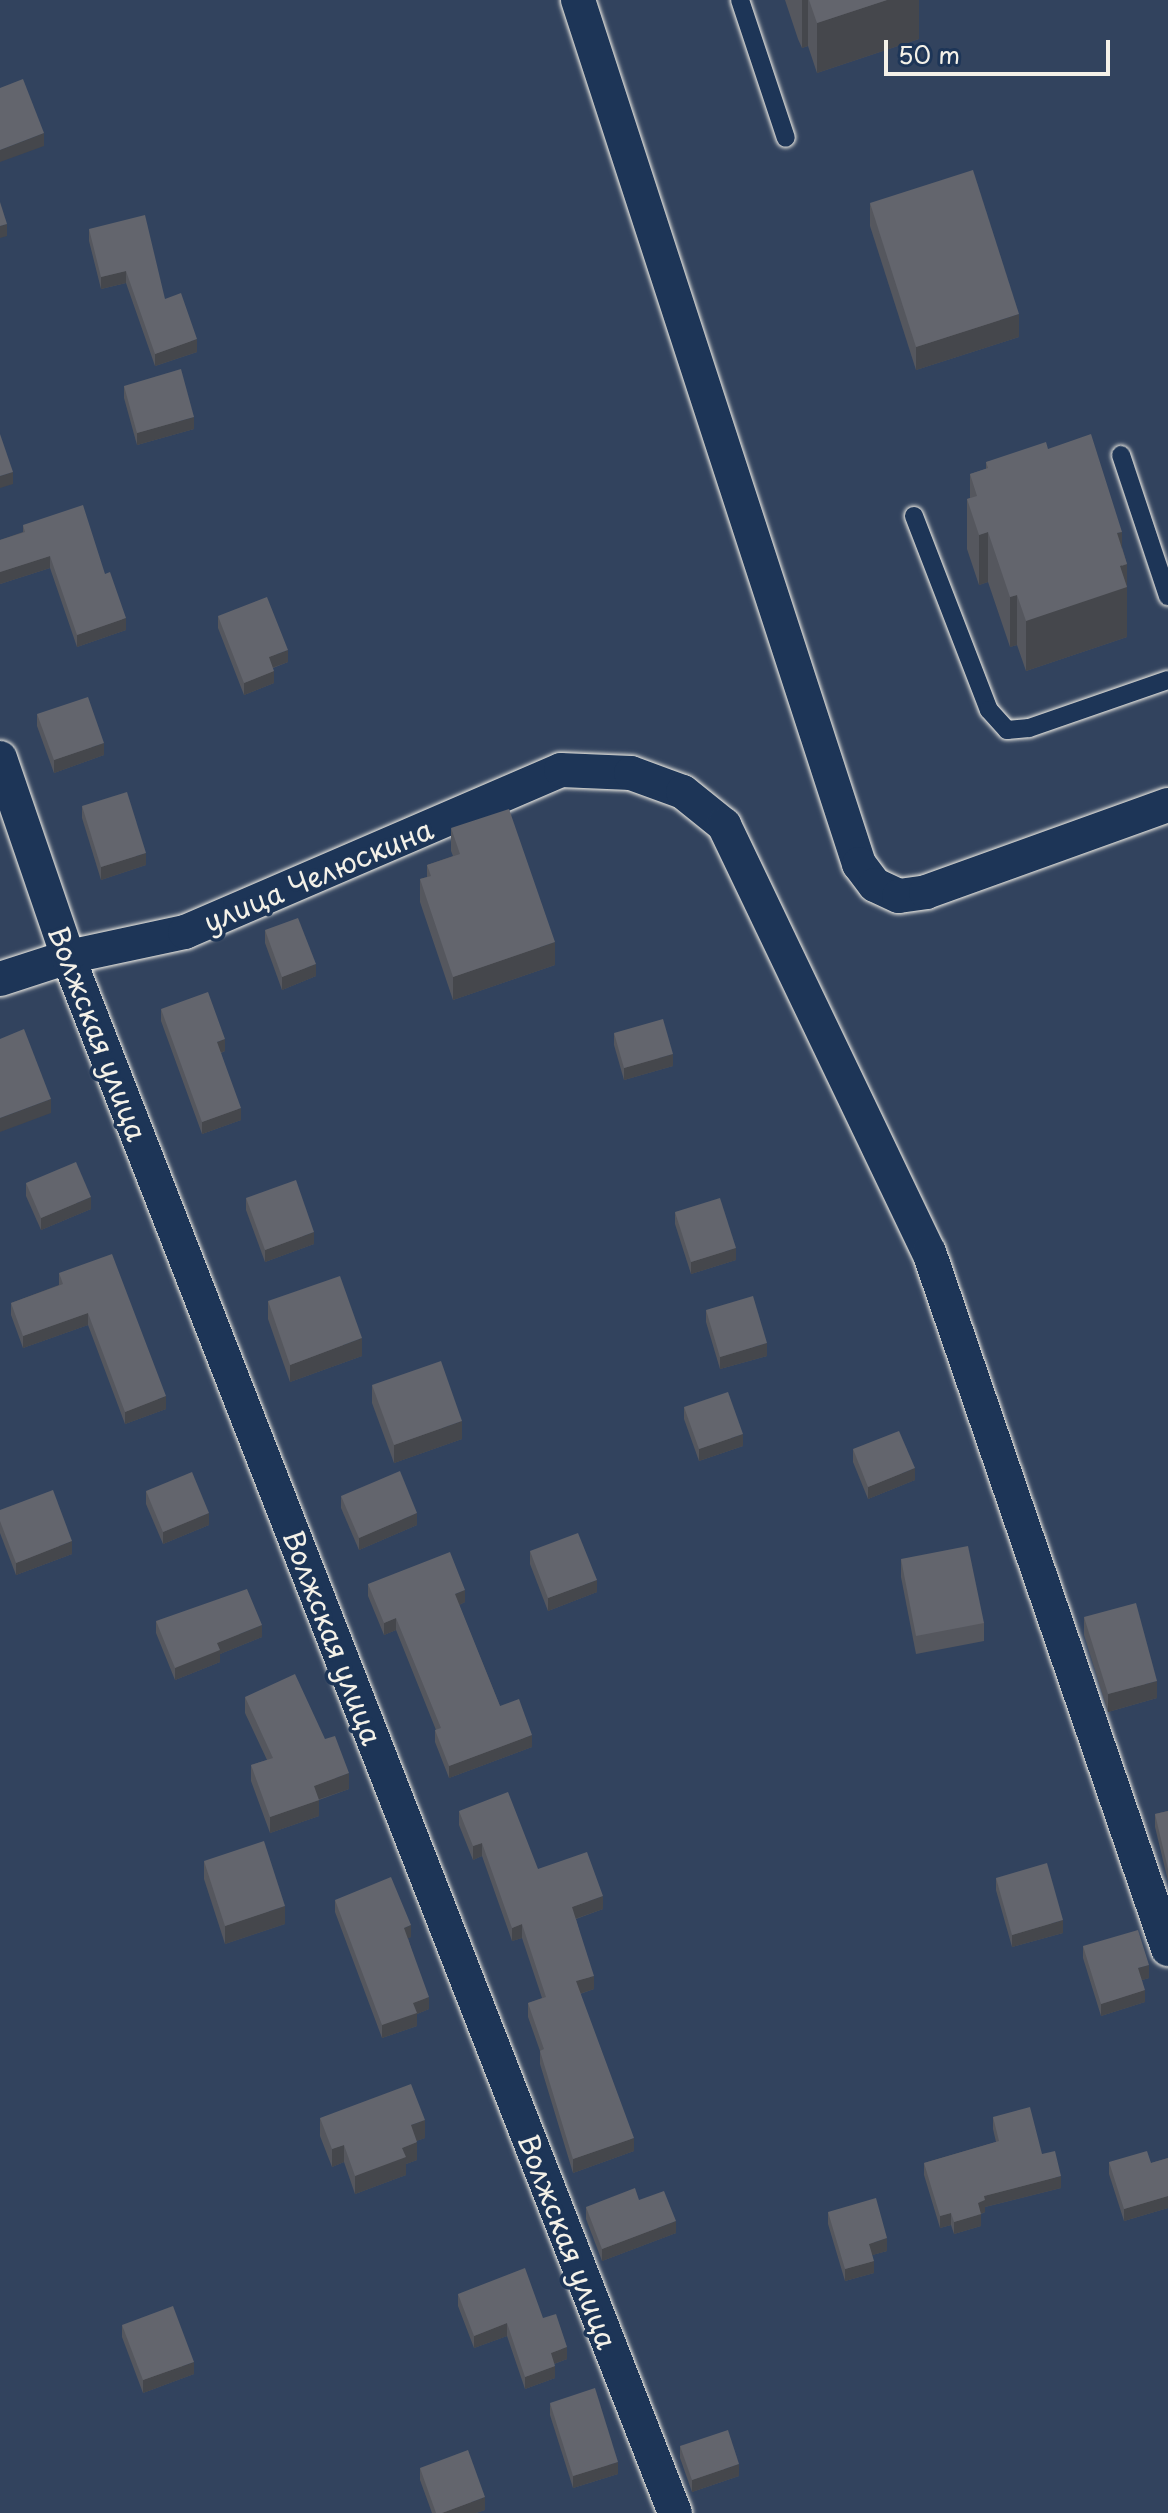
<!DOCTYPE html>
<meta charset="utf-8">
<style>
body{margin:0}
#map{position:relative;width:1168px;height:2513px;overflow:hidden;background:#32435e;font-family:"Playpen Sans",sans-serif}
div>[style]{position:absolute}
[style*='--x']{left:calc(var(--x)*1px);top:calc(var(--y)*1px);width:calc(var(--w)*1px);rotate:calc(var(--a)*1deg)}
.roads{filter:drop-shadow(0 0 2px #f4f1e8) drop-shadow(0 0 2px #f4f1e8)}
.lane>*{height:18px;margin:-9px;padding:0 9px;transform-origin:9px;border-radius:9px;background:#1d3557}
.street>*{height:34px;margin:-17px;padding:0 17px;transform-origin:17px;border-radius:17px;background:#1d3557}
.wall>*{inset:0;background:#55575e}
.shaded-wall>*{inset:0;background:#45474c}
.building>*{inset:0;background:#63656d}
span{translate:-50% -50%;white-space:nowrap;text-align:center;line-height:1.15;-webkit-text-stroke:7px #1d3557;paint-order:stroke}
.street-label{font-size:28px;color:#f4f1e8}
.scale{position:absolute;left:884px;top:40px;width:226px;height:36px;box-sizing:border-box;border:4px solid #f4f1e8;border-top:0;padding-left:10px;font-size:24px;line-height:28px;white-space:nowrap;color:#f4f1e8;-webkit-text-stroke:6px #1d3557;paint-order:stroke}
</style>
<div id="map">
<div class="roads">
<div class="lane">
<div style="--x:740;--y:0;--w:145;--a:71.6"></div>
<div style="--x:1121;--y:455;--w:149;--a:71.6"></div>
<div style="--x:914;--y:516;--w:208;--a:68.9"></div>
<div style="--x:989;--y:710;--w:27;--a:48"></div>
<div style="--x:1007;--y:730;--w:22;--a:-5"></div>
<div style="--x:1029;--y:728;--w:147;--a:-19.1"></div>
</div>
<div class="street">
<div style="--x:578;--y:0;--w:909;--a:71.98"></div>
<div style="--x:859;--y:864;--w:26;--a:53"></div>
<div style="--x:875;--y:885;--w:26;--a:25"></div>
<div style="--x:899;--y:896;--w:27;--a:-8"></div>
<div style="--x:926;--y:892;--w:257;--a:-19.8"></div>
<div style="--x:0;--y:758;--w:210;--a:71.1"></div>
<div style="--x:68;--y:957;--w:1670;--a:68.69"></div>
<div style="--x:0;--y:979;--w:71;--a:-17.9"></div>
<div style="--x:68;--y:957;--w:120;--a:-12.1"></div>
<div style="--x:185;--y:932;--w:409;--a:-23.3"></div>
<div style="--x:561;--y:770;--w:70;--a:2.5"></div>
<div style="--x:631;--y:773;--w:55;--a:20.1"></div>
<div style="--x:683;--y:792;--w:53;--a:38.8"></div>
<div style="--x:724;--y:825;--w:474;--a:64.4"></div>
<div style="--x:929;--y:1252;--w:737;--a:71.07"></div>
</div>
</div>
<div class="wall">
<div style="clip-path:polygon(785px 0,919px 0,919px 39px,817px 73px,808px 46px,802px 48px,798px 39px)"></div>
<div style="clip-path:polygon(870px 203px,1019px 337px,916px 370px,870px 226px)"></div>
<div style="clip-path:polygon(89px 229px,165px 299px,197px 352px,155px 366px,126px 283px,101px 289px,89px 241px)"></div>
<div style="clip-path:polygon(124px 386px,194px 429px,137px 445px,124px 398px)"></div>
<div style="clip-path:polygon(1048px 449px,1122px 547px,1127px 564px,1127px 637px,1026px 671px,1017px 645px,1010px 647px,988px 582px,979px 585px,967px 549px,967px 499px,970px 498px,970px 474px,986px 469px,986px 462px)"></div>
<div style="clip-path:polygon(23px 525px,105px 574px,126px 630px,77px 647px,50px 568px,0 584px,0 540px,23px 532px)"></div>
<div style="clip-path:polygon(218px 616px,288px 662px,273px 668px,274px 683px,244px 695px,218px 628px)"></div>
<div style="clip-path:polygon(37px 714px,104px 755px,54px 773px,37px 726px)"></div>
<div style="clip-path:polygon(82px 806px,146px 865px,101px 880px,82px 818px)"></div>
<div style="clip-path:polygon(451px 828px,555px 965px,453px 1000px,420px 902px,420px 879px,427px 877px,427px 865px,453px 856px,451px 851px)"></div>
<div style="clip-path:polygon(265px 930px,316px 976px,282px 990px,265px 943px)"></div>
<div style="clip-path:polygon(161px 1009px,225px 1051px,221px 1053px,241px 1120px,202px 1134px,161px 1021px)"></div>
<div style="clip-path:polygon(614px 1033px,673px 1066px,624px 1080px,614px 1045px)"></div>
<div style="clip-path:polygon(26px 1183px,91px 1209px,41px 1230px,26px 1196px)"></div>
<div style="clip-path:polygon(246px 1198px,314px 1244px,265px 1262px,246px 1210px)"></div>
<div style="clip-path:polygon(675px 1212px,736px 1260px,691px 1274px,675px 1224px)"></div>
<div style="clip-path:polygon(59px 1273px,166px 1409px,125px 1424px,88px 1325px,23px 1348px,11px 1315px,11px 1303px,59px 1285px)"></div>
<div style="clip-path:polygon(268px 1301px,362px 1356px,290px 1382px,268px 1319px)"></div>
<div style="clip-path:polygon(706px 1310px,767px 1356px,720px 1369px,706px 1322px)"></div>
<div style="clip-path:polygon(372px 1385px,462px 1439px,394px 1463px,372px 1403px)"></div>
<div style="clip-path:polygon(684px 1407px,743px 1446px,699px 1461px,684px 1419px)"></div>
<div style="clip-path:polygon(853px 1449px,915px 1480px,868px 1499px,853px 1462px)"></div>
<div style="clip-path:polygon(146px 1491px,209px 1525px,163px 1544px,146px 1504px)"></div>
<div style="clip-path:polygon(341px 1496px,417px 1525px,359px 1550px,341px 1508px)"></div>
<div style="clip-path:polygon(0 1510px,72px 1554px,16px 1575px,0 1533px)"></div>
<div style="clip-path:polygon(530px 1551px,597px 1592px,548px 1611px,530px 1564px)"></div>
<div style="clip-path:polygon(901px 1559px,984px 1623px,984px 1641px,916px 1654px,901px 1577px)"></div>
<div style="clip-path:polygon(368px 1584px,465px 1602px,459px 1605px,500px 1706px,532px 1747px,449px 1778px,435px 1742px,435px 1730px,436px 1730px,396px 1630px,384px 1635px,368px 1596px)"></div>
<div style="clip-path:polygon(1084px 1617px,1157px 1698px,1108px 1712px,1084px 1635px)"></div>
<div style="clip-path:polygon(156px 1621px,262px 1637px,220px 1654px,220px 1662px,175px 1680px,156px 1633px)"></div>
<div style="clip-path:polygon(245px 1697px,349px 1789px,319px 1800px,319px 1816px,270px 1833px,251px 1781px,251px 1765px,267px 1760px,245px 1713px)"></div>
<div style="clip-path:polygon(459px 1811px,538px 1869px,603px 1909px,576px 1919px,594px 1989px,580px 1994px,634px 2151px,573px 2173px,540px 2064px,540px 2051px,528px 2017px,528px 2003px,542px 1998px,522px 1938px,512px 1941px,482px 1856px,473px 1860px,459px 1825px)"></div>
<div style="clip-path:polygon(1168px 1811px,1168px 1881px,1155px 1827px,1155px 1814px)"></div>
<div style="clip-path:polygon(204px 1861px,285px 1924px,225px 1944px,204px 1879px)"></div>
<div style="clip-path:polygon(996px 1878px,1063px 1933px,1012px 1947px,996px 1890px)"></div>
<div style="clip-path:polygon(335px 1900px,411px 1937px,408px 1938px,429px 2009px,417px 2014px,417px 2026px,382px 2038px,335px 1912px)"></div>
<div style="clip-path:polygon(1083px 1946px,1149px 1978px,1142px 1980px,1145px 2002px,1101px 2016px,1083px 1958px)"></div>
<div style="clip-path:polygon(993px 2117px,1042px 2154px,1061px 2188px,985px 2207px,985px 2212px,981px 2214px,981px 2226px,954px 2234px,951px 2225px,940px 2228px,924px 2175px,924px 2163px,996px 2142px,993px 2129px)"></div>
<div style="clip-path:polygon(320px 2118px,425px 2138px,416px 2141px,417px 2160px,406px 2164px,406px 2175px,355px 2194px,344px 2162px,332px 2167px,320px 2136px)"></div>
<div style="clip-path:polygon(1168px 2158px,1168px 2208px,1124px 2221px,1109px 2174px,1109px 2162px,1151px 2163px)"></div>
<div style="clip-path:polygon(586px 2207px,676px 2233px,602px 2261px,586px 2219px)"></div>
<div style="clip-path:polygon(828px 2212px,887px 2251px,872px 2255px,874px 2273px,845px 2281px,828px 2224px)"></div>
<div style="clip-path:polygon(458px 2294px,543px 2318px,567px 2359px,554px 2364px,555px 2378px,525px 2389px,507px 2336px,474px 2348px,458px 2306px)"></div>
<div style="clip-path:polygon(122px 2325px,194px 2374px,143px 2393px,122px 2337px)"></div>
<div style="clip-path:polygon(550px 2403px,618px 2474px,573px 2488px,550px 2415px)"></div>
<div style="clip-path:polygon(680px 2446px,739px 2476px,692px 2492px,680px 2458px)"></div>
<div style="clip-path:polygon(420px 2468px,485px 2510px,476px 2513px,432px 2513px,420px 2480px)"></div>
</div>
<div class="shaded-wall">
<div style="clip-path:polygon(802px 0,808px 0,808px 46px,802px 48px)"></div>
<div style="clip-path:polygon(887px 0,919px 0,919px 39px,817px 73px,817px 23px)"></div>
<div style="clip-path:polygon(44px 133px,44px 146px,0 162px,0 150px)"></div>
<div style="clip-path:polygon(7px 224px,7px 236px,0 238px,0 226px)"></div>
<div style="clip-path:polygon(126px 271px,126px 283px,101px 289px,101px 277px)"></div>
<div style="clip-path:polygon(1019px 314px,1019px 337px,916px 370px,916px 347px)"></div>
<div style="clip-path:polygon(197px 339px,197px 352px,155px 366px,155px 354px)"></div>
<div style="clip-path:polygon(194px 417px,194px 429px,137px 445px,137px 433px)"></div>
<div style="clip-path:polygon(13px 472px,13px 484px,0 488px,0 476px)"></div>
<div style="clip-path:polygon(988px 532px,988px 582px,979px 585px,979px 535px)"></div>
<div style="clip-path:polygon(1122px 532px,1122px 566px,1127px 564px,1127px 637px,1026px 671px,1026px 621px,1117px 533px)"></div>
<div style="clip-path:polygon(50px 556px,50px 568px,0 584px,0 572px)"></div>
<div style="clip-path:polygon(1017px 595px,1017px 645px,1010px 647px,1010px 597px)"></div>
<div style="clip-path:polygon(126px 618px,126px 630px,77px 647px,77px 635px)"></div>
<div style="clip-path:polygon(288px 650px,288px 662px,269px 669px,269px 657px)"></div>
<div style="clip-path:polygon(274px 671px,274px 683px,244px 695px,244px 683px)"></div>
<div style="clip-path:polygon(104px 743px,104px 755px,54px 773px,54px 760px)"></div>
<div style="clip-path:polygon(146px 853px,146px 865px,101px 880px,101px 867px)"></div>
<div style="clip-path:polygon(555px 942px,555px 965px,453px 1000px,453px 977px)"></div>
<div style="clip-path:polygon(316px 964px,316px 976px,282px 990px,282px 977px)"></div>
<div style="clip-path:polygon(225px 1039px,225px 1051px,217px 1054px,217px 1042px)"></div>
<div style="clip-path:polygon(673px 1054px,673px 1066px,624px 1080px,624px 1068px)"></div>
<div style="clip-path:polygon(51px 1099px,51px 1113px,0 1132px,0 1118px)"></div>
<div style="clip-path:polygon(241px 1108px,241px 1120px,202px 1134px,202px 1122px)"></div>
<div style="clip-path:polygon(91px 1197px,91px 1209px,41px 1230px,41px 1218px)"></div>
<div style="clip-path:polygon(314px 1232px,314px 1244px,265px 1262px,265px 1250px)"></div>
<div style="clip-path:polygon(736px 1248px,736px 1260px,691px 1274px,691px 1262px)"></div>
<div style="clip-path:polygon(88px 1313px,88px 1325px,23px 1348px,23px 1336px)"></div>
<div style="clip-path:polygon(362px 1338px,362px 1356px,290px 1382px,290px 1365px)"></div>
<div style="clip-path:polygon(767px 1343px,767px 1356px,720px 1369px,720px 1357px)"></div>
<div style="clip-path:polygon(166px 1396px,166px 1409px,125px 1424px,125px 1412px)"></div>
<div style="clip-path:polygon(462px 1421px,462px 1439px,394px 1463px,394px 1445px)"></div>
<div style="clip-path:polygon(743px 1434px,743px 1446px,699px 1461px,699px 1449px)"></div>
<div style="clip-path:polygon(915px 1468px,915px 1480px,868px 1499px,868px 1487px)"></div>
<div style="clip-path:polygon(209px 1513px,209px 1525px,163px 1544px,163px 1532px)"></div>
<div style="clip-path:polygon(417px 1513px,417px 1525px,359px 1550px,359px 1538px)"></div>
<div style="clip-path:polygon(72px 1541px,72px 1554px,16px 1575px,16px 1563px)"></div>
<div style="clip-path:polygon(597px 1580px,597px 1592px,548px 1611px,548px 1598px)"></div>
<div style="clip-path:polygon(465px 1590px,465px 1602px,455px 1607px,455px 1594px)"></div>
<div style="clip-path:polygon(396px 1618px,396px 1630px,384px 1635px,384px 1623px)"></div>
<div style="clip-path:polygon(262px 1625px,262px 1637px,220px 1654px,220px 1662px,175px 1680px,175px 1668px,217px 1643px)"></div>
<div style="clip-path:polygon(1157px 1681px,1157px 1698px,1108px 1712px,1108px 1694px)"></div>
<div style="clip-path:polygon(532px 1735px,532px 1747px,449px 1778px,449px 1766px)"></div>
<div style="clip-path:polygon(349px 1773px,349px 1789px,314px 1801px,314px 1786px)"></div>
<div style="clip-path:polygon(319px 1800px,319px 1816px,270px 1833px,270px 1817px)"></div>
<div style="clip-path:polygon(482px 1843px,482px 1856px,473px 1860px,473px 1846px)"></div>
<div style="clip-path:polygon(603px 1896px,603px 1909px,572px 1920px,572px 1907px)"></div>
<div style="clip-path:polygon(285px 1906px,285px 1924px,225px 1944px,225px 1926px)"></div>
<div style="clip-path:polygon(1063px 1920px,1063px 1933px,1012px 1947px,1012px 1935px)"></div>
<div style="clip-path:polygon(522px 1924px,522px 1938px,512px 1941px,512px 1928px)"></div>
<div style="clip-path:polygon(411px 1925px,411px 1937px,404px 1940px,404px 1928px)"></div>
<div style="clip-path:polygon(1149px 1965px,1149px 1978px,1138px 1981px,1138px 1968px)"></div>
<div style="clip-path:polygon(594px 1976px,594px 1989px,576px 1995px,576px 1981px)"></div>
<div style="clip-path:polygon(1145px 1990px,1145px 2002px,1101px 2016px,1101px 2004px)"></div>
<div style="clip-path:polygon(429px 1997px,429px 2009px,417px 2014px,417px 2026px,382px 2038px,382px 2025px,413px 2003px)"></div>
<div style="clip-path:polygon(425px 2120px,425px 2138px,411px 2143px,411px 2125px)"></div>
<div style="clip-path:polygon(634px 2138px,634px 2151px,573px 2173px,573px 2159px)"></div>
<div style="clip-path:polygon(417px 2142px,417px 2160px,406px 2164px,406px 2175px,355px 2194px,355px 2176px,402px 2148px)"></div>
<div style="clip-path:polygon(344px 2145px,344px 2162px,332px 2167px,332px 2149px)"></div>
<div style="clip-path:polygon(1061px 2176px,1061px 2188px,985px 2207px,985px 2212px,978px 2215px,978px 2203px,984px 2196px)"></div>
<div style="clip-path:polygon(1168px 2196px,1168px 2208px,1124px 2221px,1124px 2209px)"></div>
<div style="clip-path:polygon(951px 2213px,951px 2225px,940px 2228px,940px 2216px)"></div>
<div style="clip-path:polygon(981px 2214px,981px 2226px,954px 2234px,954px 2222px)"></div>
<div style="clip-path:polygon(676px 2221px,676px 2233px,602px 2261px,602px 2249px)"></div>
<div style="clip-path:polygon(887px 2238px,887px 2251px,869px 2256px,869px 2244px)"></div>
<div style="clip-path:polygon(874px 2261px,874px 2273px,845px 2281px,845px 2269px)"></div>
<div style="clip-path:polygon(507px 2323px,507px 2336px,474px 2348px,474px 2336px)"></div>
<div style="clip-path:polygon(567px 2347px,567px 2359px,551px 2365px,551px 2353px)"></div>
<div style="clip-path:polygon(194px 2362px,194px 2374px,143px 2393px,143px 2380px)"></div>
<div style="clip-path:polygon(555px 2366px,555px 2378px,525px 2389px,525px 2377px)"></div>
<div style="clip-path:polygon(618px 2462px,618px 2474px,573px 2488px,573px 2476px)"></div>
<div style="clip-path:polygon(739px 2464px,739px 2476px,692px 2492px,692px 2480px)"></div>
<div style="clip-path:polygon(485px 2497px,485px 2510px,476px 2513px,442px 2513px)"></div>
</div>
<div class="building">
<div style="clip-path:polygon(809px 0,887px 0,817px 23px)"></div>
<div style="clip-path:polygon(23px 79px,44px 133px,0 150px,0 88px)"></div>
<div style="clip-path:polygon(973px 170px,1019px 314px,916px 347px,870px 203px)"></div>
<div style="clip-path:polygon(0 202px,7px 224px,0 226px)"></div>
<div style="clip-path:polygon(145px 215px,165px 299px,181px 293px,197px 339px,155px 354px,126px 271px,101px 277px,89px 229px)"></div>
<div style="clip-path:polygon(181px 369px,194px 417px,137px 433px,124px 386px)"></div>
<div style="clip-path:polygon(0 434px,13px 472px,0 476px)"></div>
<div style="clip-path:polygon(1091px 434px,1122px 532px,1117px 533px,1127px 564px,1120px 566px,1127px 587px,1026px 621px,1017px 595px,1010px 597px,988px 532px,979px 535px,967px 499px,977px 496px,970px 474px,988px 468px,986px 462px,1046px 442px,1048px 449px)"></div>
<div style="clip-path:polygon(83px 505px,105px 574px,110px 572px,126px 618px,77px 635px,50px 556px,0 572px,0 540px,25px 532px,23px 525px)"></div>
<div style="clip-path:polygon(267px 597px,288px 650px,269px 657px,274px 671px,244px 683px,218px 616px)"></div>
<div style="clip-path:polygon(88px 697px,104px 743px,54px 760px,37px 714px)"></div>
<div style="clip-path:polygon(127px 792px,146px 853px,101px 867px,82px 806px)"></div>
<div style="clip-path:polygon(509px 809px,555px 942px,453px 977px,420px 879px,431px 876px,427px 865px,460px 854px,451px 828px)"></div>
<div style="clip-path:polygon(298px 918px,316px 964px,282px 977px,265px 930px)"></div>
<div style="clip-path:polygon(208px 992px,225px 1039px,217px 1042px,241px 1108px,202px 1122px,161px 1009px)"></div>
<div style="clip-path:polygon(663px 1019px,673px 1054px,624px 1068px,614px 1033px)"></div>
<div style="clip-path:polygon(24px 1029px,51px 1099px,0 1118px,0 1039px)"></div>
<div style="clip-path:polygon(76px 1162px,91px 1197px,41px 1218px,26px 1183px)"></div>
<div style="clip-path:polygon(296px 1180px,314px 1232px,265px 1250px,246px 1198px)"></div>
<div style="clip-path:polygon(720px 1198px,736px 1248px,691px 1262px,675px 1212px)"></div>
<div style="clip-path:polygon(112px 1254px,166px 1396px,125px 1412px,88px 1313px,23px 1336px,11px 1303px,63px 1284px,59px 1273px)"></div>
<div style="clip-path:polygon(340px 1276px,362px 1338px,290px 1365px,268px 1301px)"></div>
<div style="clip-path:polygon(753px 1296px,767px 1343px,720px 1357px,706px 1310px)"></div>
<div style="clip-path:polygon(441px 1361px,462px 1421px,394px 1445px,372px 1385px)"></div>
<div style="clip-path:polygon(728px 1392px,743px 1434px,699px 1449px,684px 1407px)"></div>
<div style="clip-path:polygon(899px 1431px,915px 1468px,868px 1487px,853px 1449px)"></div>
<div style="clip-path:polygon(400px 1471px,417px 1513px,359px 1538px,341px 1496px)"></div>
<div style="clip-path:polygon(192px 1472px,209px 1513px,163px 1532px,146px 1491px)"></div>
<div style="clip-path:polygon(53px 1490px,72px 1541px,16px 1563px,0 1521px,0 1510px)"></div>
<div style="clip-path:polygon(578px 1533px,597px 1580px,548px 1598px,530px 1551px)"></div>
<div style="clip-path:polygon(968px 1546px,984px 1623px,916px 1636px,901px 1559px)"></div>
<div style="clip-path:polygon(450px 1552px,465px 1590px,455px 1594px,500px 1706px,519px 1699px,532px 1735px,449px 1766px,435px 1730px,441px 1728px,396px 1618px,384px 1623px,368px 1584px)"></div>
<div style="clip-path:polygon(247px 1589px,262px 1625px,217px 1643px,220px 1650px,175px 1668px,156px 1621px)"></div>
<div style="clip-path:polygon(1136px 1603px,1157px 1681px,1108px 1694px,1084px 1617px)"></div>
<div style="clip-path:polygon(295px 1674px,325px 1739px,335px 1736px,349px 1773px,314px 1786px,319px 1800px,270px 1817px,251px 1765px,273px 1758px,245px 1697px)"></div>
<div style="clip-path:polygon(508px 1792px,538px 1869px,587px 1852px,603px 1896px,572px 1907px,594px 1976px,576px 1981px,634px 2138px,573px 2159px,540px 2051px,544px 2049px,528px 2003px,546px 1997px,522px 1924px,512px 1928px,482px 1843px,473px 1846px,459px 1811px)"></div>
<div style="clip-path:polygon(1168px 1811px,1168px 1869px,1155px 1814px)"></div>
<div style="clip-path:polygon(264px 1841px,285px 1906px,225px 1926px,204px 1861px)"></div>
<div style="clip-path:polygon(1047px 1863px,1063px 1920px,1012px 1935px,996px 1878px)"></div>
<div style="clip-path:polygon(391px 1877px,411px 1925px,404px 1928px,429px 1997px,413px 2003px,417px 2013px,382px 2025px,335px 1900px)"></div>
<div style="clip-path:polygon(1138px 1930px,1149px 1965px,1138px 1968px,1145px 1990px,1101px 2004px,1083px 1946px)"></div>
<div style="clip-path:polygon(411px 2084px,425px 2120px,411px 2125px,417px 2142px,402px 2148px,406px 2157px,355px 2176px,344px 2145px,332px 2149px,320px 2118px)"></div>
<div style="clip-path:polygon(1030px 2107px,1042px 2154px,1055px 2151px,1061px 2176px,984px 2196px,985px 2200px,978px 2203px,981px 2214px,954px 2222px,951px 2213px,940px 2216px,924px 2163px,999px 2141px,993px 2117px)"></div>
<div style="clip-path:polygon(1147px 2151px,1151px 2163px,1168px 2158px,1168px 2196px,1124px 2209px,1109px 2162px)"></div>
<div style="clip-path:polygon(635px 2188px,639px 2200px,664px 2191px,676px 2221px,602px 2249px,586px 2207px)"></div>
<div style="clip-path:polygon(876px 2198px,887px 2238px,869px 2244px,874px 2261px,845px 2269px,828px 2212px)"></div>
<div style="clip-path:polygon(525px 2268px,543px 2318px,556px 2314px,567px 2347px,551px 2353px,555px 2366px,525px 2377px,507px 2323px,474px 2336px,458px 2294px)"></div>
<div style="clip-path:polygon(173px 2306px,194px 2362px,143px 2380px,122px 2325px)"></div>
<div style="clip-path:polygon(595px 2388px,618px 2462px,573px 2476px,550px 2403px)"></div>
<div style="clip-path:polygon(728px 2430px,739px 2464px,692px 2480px,680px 2446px)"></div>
<div style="clip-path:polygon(468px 2450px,485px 2497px,442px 2513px,436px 2513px,420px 2468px)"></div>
</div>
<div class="street-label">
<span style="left:318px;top:875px;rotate:-23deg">улица Челюскина</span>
<span style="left:98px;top:1033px;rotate:69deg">Волжская улица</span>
<span style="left:333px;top:1637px;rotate:69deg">Волжская улица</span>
<span style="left:568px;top:2241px;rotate:69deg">Волжская улица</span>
</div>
<div class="scale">50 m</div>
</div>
